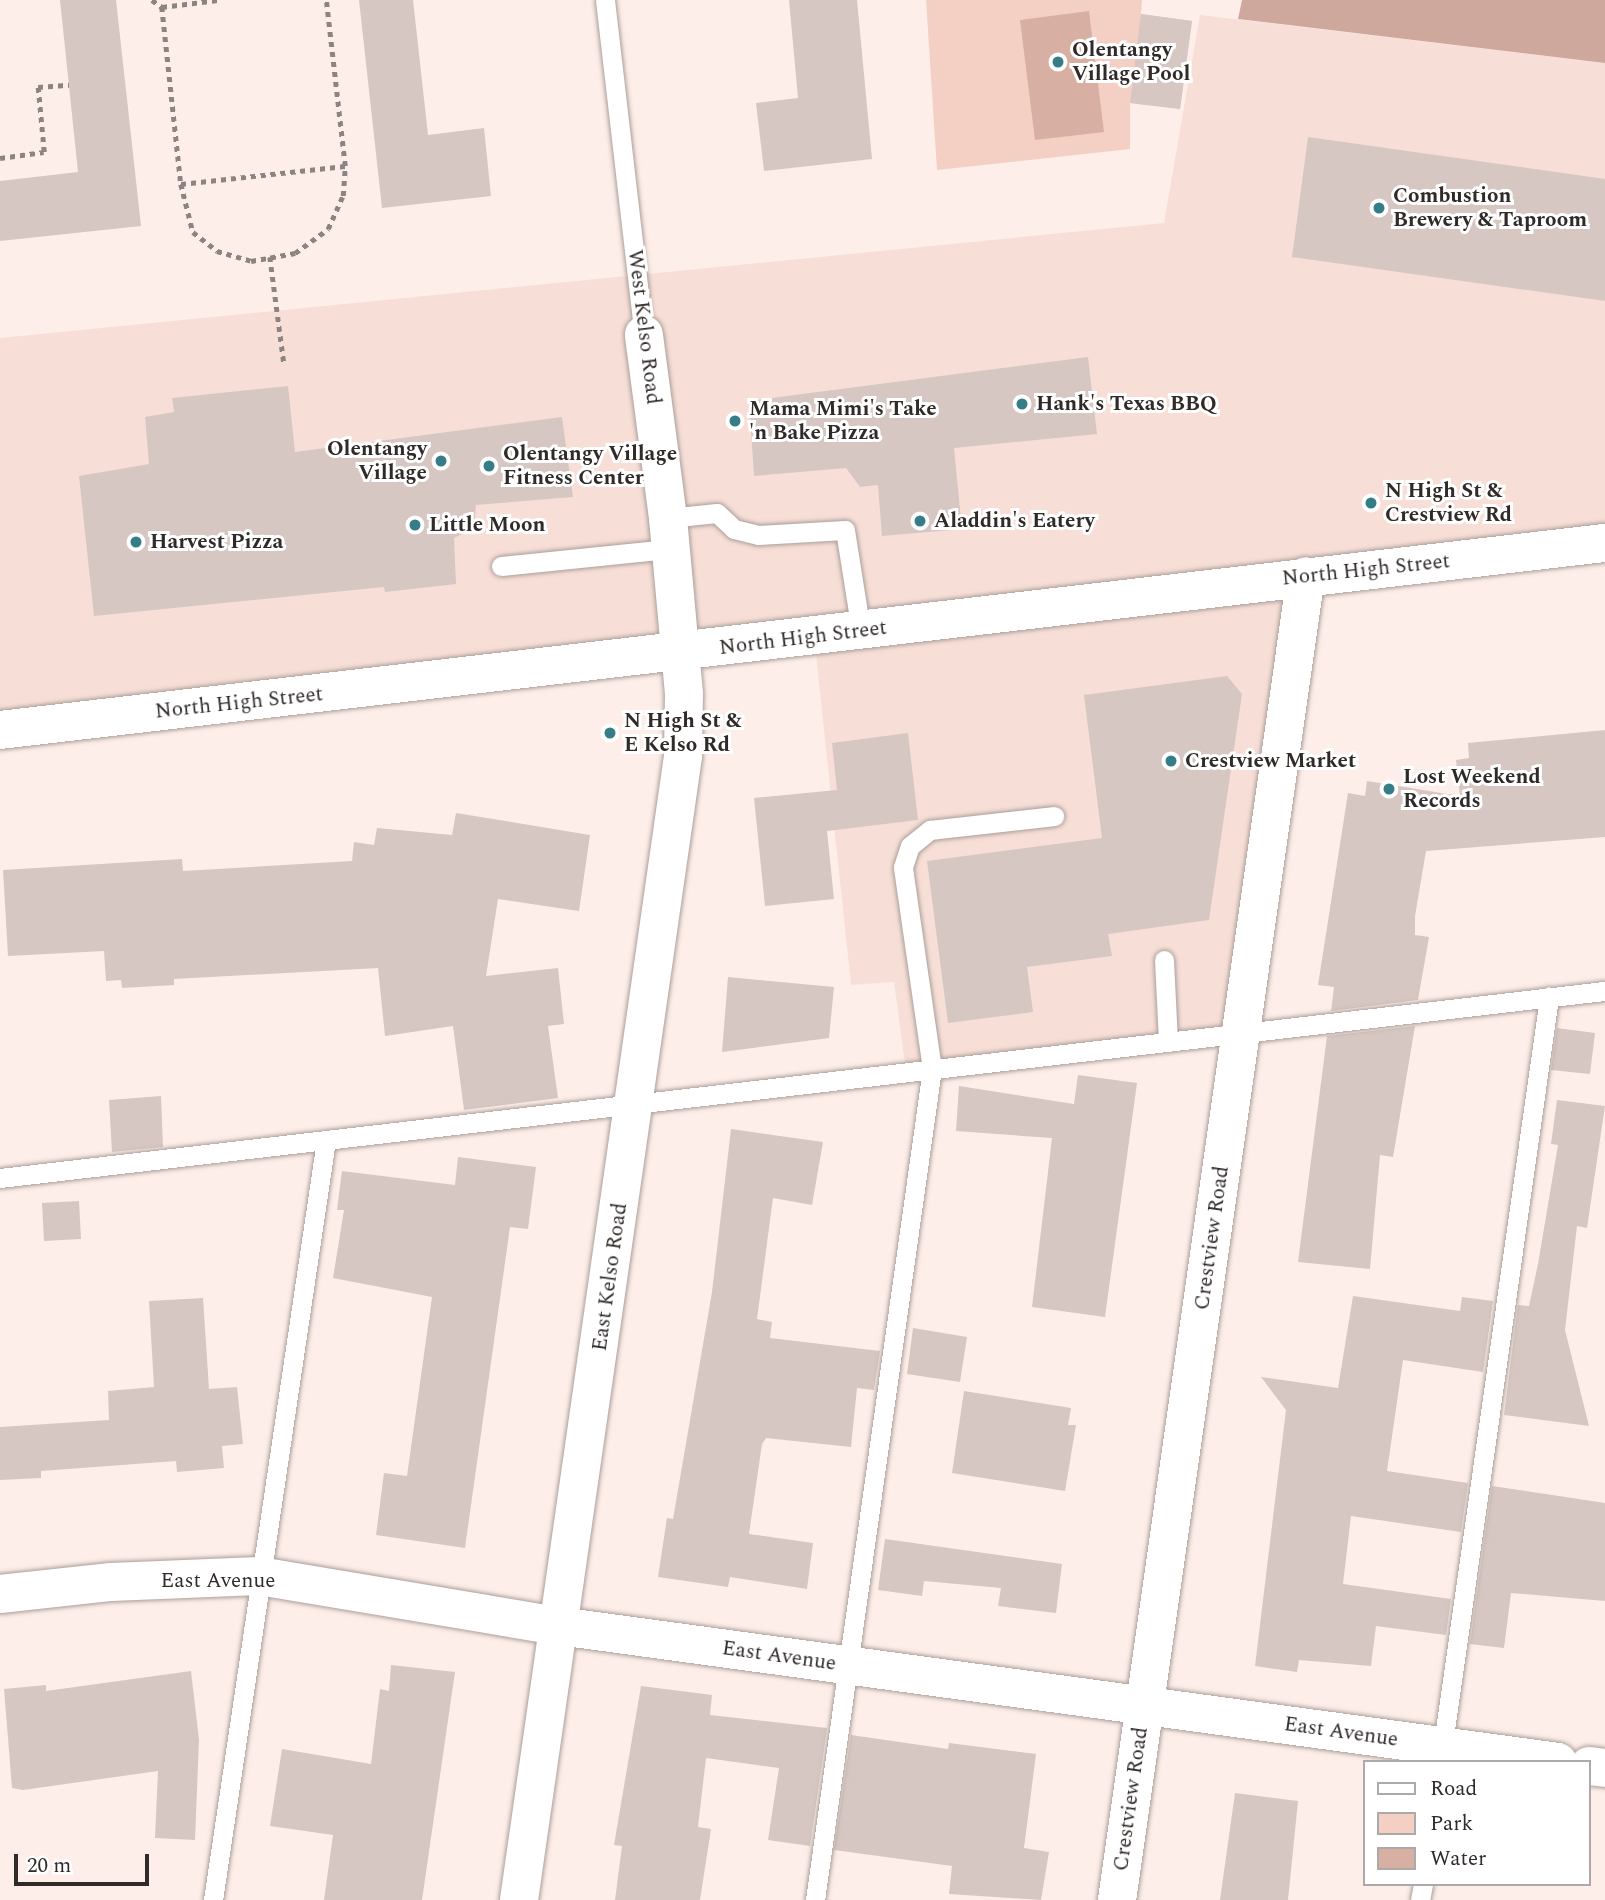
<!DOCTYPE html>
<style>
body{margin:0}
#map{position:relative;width:1605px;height:1900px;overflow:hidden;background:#fdeee9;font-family:Spectral,serif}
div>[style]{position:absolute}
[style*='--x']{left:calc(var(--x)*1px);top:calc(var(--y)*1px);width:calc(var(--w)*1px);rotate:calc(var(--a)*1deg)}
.built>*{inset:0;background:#f7dfd7}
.green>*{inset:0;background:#f4cfc3}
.forest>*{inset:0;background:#cea89c}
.water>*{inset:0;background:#d7b0a3}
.building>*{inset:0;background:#d6c7c2}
.path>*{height:4.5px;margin-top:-2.25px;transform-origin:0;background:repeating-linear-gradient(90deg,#8d8481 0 5px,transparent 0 10px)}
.roads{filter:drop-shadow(0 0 2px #ac9e99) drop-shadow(0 0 2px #ac9e99)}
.lane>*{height:19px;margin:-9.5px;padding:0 9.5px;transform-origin:9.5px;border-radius:9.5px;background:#fff}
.street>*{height:38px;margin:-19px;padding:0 19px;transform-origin:19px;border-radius:19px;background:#fff}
.primary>*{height:38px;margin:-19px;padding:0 19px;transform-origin:19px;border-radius:19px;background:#fff}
.dots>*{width:19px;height:19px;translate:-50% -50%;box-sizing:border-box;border:4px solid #fff;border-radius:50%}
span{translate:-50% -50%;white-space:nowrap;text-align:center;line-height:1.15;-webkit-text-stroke:6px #fff;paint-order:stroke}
.poi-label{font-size:21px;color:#302b29;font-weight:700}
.left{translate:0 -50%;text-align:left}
.right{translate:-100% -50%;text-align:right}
.street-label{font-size:21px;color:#302b29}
.legend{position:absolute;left:1363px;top:1760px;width:228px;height:126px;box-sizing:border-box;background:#fff;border:2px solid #acaaa9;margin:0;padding:9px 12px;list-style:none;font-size:21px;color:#302b29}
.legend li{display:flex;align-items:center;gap:14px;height:35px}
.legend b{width:35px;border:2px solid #acaaa9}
.scale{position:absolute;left:14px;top:1854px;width:135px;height:32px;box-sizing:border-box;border:4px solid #302b29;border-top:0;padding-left:9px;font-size:21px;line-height:24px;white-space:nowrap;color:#302b29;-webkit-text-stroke:5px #fff;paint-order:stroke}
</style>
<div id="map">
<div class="built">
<div style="clip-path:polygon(1200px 15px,1605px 63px,1605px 552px,1296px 591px,1247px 1027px,907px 1078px,894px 982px,851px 985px,814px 635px,0 726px,0 338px,1164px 223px)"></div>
</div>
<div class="green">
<div style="clip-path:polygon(926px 0,1142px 0,1141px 14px,1192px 21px,1180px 109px,1130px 103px,1130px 149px,937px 170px)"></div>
</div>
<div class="forest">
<div style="clip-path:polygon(1242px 0,1605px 0,1605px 63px,1238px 19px)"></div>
</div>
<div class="water">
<div style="clip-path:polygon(1089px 11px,1104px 132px,1035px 140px,1020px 20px)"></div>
</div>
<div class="building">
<div style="clip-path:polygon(60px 0,116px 0,141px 226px,0 241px,0 181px,78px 172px)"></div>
<div style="clip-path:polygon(359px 0,413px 0,428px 135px,484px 128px,491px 196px,382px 208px)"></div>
<div style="clip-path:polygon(789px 0,857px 0,872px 159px,764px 171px,756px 103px,798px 98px)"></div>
<div style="clip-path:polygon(1141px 14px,1192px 21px,1180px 109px,1130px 103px)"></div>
<div style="clip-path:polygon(1308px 137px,1605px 179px,1605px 301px,1292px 257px)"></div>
<div style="clip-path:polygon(1088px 357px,1097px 434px,954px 448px,962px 529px,882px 536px,878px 485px,860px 487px,846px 468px,754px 476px,749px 401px)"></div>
<div style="clip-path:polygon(288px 386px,295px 452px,562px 417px,573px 497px,476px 505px,474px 528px,454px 538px,456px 584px,385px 592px,384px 587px,94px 616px,79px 476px,149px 464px,145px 417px,174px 412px,172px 398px)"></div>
<div style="clip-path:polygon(1227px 676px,1242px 694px,1209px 920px,1108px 934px,1112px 956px,1027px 967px,1033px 1012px,948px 1023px,927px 861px,1102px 838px,1084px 695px)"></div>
<div style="clip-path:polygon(1605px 730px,1605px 837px,1426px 851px,1415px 916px,1415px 935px,1429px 937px,1418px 1000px,1331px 1011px,1334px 987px,1318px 985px,1348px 793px,1365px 796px,1367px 781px,1460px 796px,1456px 760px,1469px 758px,1468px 743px)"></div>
<div style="clip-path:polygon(908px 733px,918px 820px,827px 831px,834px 899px,765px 906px,754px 798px,837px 790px,832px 743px)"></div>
<div style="clip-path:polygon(456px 813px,590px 835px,579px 911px,498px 899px,486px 976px,558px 968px,564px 1024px,548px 1026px,558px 1098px,464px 1110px,453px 1026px,385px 1036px,378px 968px,174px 979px,174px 985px,122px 988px,121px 980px,106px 981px,104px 951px,8px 956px,3px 870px,182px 859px,183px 871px,352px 861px,354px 842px,374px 845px,377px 828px,452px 835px)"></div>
<div style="clip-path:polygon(728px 977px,834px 987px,829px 1038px,722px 1052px)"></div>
<div style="clip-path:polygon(1415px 1026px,1393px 1157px,1380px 1155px,1370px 1269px,1298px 1262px,1327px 1036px)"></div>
<div style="clip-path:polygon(1557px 1028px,1595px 1033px,1590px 1074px,1551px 1070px)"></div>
<div style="clip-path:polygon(1078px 1075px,1137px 1083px,1105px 1317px,1032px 1307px,1052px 1138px,956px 1131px,959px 1086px,1074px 1104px)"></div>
<div style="clip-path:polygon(161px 1096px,163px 1147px,112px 1152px,109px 1100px)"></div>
<div style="clip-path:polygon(1557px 1100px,1605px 1106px,1587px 1228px,1577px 1226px,1565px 1330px,1589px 1426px,1504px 1415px,1518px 1305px,1529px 1306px,1538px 1264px,1558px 1145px,1551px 1144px)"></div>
<div style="clip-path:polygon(731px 1129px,823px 1142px,812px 1205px,773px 1198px,757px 1319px,772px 1322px,770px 1338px,880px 1351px,874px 1390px,857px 1388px,851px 1447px,766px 1438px,762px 1444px,749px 1534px,813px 1543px,807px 1589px,730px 1577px,728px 1587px,658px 1577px,667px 1518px,673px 1519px,712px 1292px)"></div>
<div style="clip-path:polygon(458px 1157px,536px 1167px,528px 1229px,510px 1227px,465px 1548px,376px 1535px,384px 1473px,407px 1476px,432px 1297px,333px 1278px,344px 1210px,337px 1210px,342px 1171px,455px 1185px)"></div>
<div style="clip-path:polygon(79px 1201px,81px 1239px,44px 1241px,42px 1203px)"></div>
<div style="clip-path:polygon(1353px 1296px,1460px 1311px,1462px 1297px,1493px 1301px,1483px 1372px,1403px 1360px,1387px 1471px,1468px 1483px,1461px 1532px,1351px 1516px,1343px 1584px,1451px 1599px,1446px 1635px,1376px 1626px,1371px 1666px,1299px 1660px,1297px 1672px,1255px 1666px,1286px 1410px,1261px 1377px,1338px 1388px)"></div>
<div style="clip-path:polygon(203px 1298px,209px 1389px,237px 1387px,243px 1444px,222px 1446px,224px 1468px,177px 1472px,176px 1461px,41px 1471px,41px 1478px,0 1480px,0 1427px,109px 1420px,108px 1391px,154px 1387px,149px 1301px)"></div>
<div style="clip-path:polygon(913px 1328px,967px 1337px,960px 1382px,907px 1374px)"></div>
<div style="clip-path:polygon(964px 1391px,1071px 1408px,1068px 1425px,1076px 1425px,1065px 1491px,952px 1473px)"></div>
<div style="clip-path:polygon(1492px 1486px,1605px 1503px,1605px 1601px,1511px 1593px,1504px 1648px,1470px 1644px)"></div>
<div style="clip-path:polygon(885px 1539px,1062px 1564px,1056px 1613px,998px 1606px,1001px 1588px,924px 1581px,922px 1596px,878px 1590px)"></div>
<div style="clip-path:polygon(391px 1665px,455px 1672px,422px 1900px,324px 1900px,333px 1835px,270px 1826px,282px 1749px,371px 1764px,380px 1689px,389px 1691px)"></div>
<div style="clip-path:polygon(191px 1671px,199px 1740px,195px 1840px,155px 1838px,158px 1771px,23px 1790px,12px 1788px,4px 1689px,46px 1685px,46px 1691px)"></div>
<div style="clip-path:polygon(641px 1686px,712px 1695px,710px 1715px,827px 1728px,810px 1846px,768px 1840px,779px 1768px,706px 1758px,698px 1827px,711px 1829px,700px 1900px,615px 1900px,622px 1846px,614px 1845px)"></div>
<div style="clip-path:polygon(851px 1735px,948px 1749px,949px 1743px,1036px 1754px,1024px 1848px,1049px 1852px,1041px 1900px,949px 1894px,952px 1866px,834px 1850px)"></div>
<div style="clip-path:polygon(1235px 1793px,1298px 1801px,1288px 1900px,1220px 1900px)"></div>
</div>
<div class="path">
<div style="--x:152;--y:0;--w:12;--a:35"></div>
<div style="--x:162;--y:7;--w:56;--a:-7.1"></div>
<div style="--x:162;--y:7;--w:178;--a:83.9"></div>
<div style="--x:181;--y:184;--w:165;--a:-6.3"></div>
<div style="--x:345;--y:166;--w:167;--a:-96.5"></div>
<div style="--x:0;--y:158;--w:44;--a:-7.8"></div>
<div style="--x:44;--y:152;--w:65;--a:-95.3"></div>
<div style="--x:38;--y:87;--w:31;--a:-4"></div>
<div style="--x:181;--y:184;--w:49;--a:76"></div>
<div style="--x:193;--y:232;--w:31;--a:38"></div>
<div style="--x:217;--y:251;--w:35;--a:16"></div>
<div style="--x:251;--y:261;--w:45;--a:-10.3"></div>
<div style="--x:295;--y:253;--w:41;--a:-36"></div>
<div style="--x:328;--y:229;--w:36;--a:-66"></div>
<div style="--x:343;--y:196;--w:30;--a:-86"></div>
<div style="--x:270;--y:257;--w:108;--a:82.5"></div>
</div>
<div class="roads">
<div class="lane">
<div style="--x:605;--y:0;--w:337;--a:83.4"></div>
<div style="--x:668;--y:518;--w:49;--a:-5.8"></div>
<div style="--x:717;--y:513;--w:23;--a:43"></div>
<div style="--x:734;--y:529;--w:25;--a:14"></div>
<div style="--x:758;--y:535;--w:87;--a:-3.3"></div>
<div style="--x:845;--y:530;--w:102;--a:81"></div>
<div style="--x:501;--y:566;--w:168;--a:-5.8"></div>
<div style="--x:1164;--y:960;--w:82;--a:87.2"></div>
<div style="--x:0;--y:1178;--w:1616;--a:-6.65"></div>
<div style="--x:1442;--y:1751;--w:762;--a:-81.92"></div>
<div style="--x:213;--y:1900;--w:768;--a:-81.54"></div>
<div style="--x:815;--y:1900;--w:839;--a:-81.99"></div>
<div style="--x:932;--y:1069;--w:204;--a:-98.2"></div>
<div style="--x:903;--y:867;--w:22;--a:-72"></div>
<div style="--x:910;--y:846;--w:26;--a:-39"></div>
<div style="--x:930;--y:830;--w:125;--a:-6.4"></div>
<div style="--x:1420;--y:1900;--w:16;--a:-79"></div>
</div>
<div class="street">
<div style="--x:0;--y:1594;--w:112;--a:-6.2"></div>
<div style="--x:111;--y:1582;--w:148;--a:-2.3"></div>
<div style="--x:259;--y:1576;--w:304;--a:9.5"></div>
<div style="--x:559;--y:1626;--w:1008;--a:7.75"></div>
<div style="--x:1589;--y:1766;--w:16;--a:7"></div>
<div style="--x:519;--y:1900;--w:1156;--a:-81.84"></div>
<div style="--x:683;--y:756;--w:62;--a:-89.1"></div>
<div style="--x:684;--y:694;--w:177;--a:-95.2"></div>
<div style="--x:668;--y:518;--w:185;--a:-97.5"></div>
<div style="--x:1117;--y:1900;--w:1337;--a:-81.88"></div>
</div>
<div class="primary">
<div style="--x:0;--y:730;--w:1616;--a:-6.65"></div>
</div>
</div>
<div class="dots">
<div style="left:1058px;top:62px;background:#377d88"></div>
<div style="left:1379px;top:208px;background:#377d88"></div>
<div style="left:1022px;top:404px;background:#377d88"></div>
<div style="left:735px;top:421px;background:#377d88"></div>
<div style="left:441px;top:461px;background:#377d88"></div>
<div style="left:489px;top:466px;background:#377d88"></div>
<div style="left:1371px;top:503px;background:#377d88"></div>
<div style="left:920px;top:521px;background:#377d88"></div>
<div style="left:415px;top:525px;background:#377d88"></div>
<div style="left:136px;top:542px;background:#377d88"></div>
<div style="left:610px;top:733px;background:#377d88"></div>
<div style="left:1171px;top:761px;background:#377d88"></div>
<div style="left:1389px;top:789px;background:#377d88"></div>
</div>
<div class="poi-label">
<span class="left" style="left:1072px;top:62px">Olentangy<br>Village Pool</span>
<span class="left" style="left:1393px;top:208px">Combustion<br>Brewery &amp; Taproom</span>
<span class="left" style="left:1036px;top:404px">Hank's Texas BBQ</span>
<span class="left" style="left:749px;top:421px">Mama Mimi's Take<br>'n Bake Pizza</span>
<span class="right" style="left:427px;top:461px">Olentangy<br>Village</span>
<span class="left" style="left:503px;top:466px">Olentangy Village<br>Fitness Center</span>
<span class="left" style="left:1385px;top:503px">N High St &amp;<br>Crestview Rd</span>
<span class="left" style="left:934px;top:521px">Aladdin's Eatery</span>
<span class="left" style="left:429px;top:525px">Little Moon</span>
<span class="left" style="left:150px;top:542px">Harvest Pizza</span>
<span class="left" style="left:624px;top:733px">N High St &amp;<br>E Kelso Rd</span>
<span class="left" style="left:1185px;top:761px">Crestview Market</span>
<span class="left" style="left:1403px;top:789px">Lost Weekend<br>Records</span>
</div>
<div class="street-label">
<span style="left:644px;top:327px;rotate:83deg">West Kelso Road</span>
<span style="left:1366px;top:570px;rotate:-6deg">North High Street</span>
<span style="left:803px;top:638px;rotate:-7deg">North High Street</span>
<span style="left:239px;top:703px;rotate:-6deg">North High Street</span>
<span style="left:1212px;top:1238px;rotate:-82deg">Crestview Road</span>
<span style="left:610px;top:1277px;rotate:-82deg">East Kelso Road</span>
<span style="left:218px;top:1581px">East Avenue</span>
<span style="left:779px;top:1656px;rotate:8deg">East Avenue</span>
<span style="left:1341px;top:1732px;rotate:8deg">East Avenue</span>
<span style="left:1131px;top:1799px;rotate:-82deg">Crestview Road</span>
</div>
<ul class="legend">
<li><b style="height:9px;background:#fff"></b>Road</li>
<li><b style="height:19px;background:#f4cfc3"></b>Park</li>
<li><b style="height:19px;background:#d7b0a3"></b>Water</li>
</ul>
<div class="scale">20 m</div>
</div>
